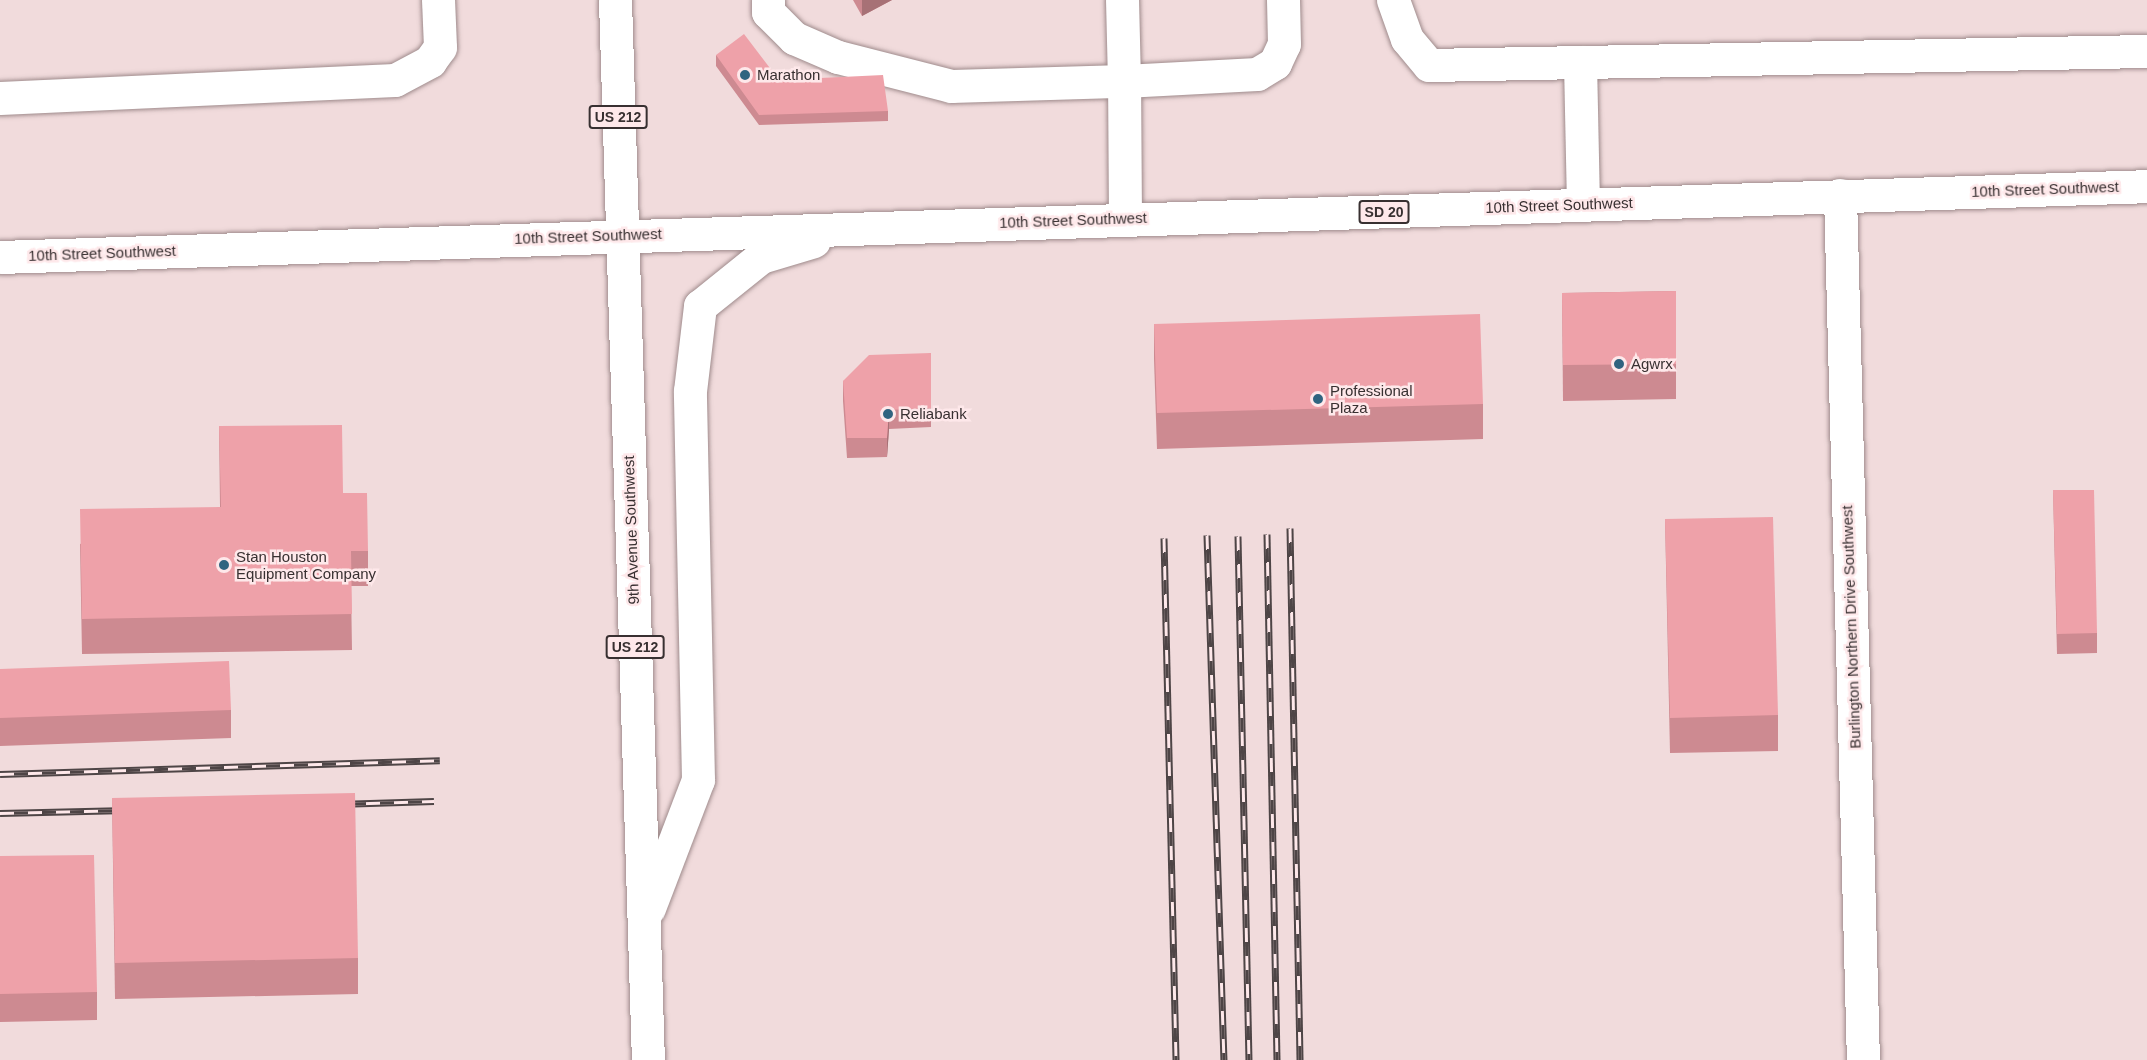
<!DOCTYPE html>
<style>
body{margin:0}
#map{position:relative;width:2147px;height:1060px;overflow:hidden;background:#f1dbdc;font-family:Helvetica,sans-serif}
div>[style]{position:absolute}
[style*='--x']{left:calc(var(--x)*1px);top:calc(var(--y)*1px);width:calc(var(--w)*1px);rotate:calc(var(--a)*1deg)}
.roads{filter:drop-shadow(0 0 2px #9f8b8c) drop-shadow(0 0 2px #9f8b8c)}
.minor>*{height:33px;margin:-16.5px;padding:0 16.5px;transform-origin:16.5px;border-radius:16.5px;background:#fff}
.major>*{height:33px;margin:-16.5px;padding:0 16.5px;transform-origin:16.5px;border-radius:16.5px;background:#fff}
.rail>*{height:7px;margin-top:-3.5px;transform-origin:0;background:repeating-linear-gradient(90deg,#fee8ea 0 14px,#4e4546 0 28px);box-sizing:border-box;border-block:2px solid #4e4546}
.wall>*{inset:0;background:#cd8a91}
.shaded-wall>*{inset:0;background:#a77176}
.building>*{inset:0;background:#eea1a9}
.dots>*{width:16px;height:16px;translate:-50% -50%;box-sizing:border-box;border:3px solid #fee8ea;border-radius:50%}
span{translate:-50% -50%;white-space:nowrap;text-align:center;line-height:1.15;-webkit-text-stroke:5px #fee8ea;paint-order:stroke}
.shield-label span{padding:2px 4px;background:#fee8ea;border:2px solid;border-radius:4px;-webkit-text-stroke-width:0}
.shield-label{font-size:14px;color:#383031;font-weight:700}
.poi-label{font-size:15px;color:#383031}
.left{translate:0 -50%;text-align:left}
.street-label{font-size:15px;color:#383031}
</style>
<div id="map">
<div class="roads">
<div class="minor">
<div style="--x:768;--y:0;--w:12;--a:90"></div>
<div style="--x:768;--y:12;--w:37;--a:45"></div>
<div style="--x:794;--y:38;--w:48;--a:23.4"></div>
<div style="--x:838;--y:57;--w:117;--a:14.4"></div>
<div style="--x:951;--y:86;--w:173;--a:-1.7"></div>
<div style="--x:1124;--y:81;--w:81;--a:-91.4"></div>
<div style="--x:1393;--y:0;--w:41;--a:70.3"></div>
<div style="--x:1407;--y:39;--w:34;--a:50"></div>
<div style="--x:1429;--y:65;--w:718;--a:-1.12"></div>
<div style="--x:1580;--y:62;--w:142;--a:88.8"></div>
<div style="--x:0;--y:98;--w:395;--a:-2.6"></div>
<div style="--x:395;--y:80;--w:40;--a:-28"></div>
<div style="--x:430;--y:61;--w:17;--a:-54"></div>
<div style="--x:440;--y:47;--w:47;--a:-92.4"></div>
<div style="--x:1840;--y:195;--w:865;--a:88.48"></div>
<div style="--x:1125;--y:217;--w:136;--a:-90.4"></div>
<div style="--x:1124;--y:81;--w:133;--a:-3"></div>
<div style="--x:1257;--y:74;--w:21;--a:-31"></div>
<div style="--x:1275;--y:63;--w:21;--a:-65"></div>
<div style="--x:1284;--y:44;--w:44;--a:-91.3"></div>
</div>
<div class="major">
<div style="--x:615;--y:0;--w:1061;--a:88.22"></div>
<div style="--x:0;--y:257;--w:2148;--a:-1.89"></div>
<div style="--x:649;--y:908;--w:137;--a:-69.1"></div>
<div style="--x:698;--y:780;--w:389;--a:-91.2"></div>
<div style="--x:690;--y:391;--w:86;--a:-83.3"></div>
<div style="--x:700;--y:306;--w:78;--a:-38.8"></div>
<div style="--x:761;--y:257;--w:55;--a:-16.8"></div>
</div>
</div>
<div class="rail">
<div style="--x:1290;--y:528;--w:532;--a:88.92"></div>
<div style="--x:1267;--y:534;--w:526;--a:88.91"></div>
<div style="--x:1207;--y:535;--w:525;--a:88.15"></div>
<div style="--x:1238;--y:536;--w:524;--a:88.8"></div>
<div style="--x:1164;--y:538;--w:522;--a:88.68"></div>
<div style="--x:0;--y:774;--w:440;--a:-1.8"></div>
<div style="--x:338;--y:804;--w:96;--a:-1.8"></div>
<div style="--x:0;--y:813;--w:128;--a:-1.3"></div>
</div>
<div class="wall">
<div style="clip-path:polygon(853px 0,892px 0,862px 16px)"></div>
<div style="clip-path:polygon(716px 55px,779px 80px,888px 111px,888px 121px,759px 125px,716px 66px)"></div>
<div style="clip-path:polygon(1676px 291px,1676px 399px,1563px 401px,1562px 293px)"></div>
<div style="clip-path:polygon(1154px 324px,1483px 404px,1483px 439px,1157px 449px,1154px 359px)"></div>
<div style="clip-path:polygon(931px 353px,931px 427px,889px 429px,887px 457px,847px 458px,843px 401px,843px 381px)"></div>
<div style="clip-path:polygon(219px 426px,343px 493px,368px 551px,368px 586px,351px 586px,352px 650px,82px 654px,80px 544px,220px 507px)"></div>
<div style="clip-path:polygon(2053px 490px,2097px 633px,2097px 653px,2057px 654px)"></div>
<div style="clip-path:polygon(1665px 519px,1778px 715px,1778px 751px,1670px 753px)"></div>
<div style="clip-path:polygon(0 669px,231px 710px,231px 738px,0 746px)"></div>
<div style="clip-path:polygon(112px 798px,358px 958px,358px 994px,115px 999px)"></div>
<div style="clip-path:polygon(0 856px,97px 992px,97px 1020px,0 1022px)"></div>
</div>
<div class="shaded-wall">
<div style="clip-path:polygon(862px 0,892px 0,862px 16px)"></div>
<div style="clip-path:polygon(889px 410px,889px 429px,887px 457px,887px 438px)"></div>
</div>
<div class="building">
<div style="clip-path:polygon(744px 34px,779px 80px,883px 75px,888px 111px,759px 115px,716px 55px)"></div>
<div style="clip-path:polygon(1676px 291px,1676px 364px,1563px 365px,1562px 293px)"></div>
<div style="clip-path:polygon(1480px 314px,1483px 404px,1157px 413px,1154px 324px)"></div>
<div style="clip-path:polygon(931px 353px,931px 408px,889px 410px,887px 438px,847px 438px,843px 381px,869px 355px)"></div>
<div style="clip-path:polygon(342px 425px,343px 493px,367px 493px,368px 551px,351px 551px,352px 614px,82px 619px,80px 509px,221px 507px,219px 426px)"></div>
<div style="clip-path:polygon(2053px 490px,2094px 490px,2097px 633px,2057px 634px)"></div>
<div style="clip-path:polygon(1773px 517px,1778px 715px,1670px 718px,1665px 519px)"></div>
<div style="clip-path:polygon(229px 661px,231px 710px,0 718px,0 669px)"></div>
<div style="clip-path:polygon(355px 793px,358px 958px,115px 963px,112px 798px)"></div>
<div style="clip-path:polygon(94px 855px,97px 992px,0 994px,0 856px)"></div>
</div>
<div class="dots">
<div style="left:745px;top:75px;background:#306480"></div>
<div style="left:1619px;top:364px;background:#306480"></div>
<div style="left:1318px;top:399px;background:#306480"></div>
<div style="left:888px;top:414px;background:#306480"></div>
<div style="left:224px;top:565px;background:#306480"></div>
</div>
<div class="shield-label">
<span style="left:618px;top:117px">US 212</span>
<span style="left:1384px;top:212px">SD 20</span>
<span style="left:635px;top:647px">US 212</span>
</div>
<div class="poi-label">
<span class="left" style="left:757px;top:75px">Marathon</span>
<span class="left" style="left:1631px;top:364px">Agwrx</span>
<span class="left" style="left:1330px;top:399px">Professional<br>Plaza</span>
<span class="left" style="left:900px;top:414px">Reliabank</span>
<span class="left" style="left:236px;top:565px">Stan Houston<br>Equipment Company</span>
</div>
<div class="street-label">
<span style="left:2045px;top:189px;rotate:-2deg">10th Street Southwest</span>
<span style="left:1559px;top:205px;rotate:-2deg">10th Street Southwest</span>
<span style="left:1073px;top:220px;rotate:-2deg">10th Street Southwest</span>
<span style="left:588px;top:236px;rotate:-2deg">10th Street Southwest</span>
<span style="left:102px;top:253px;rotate:-2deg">10th Street Southwest</span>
<span style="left:631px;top:530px;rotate:-92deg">9th Avenue Southwest</span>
<span style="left:1851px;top:627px;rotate:-92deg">Burlington Northern Drive Southwest</span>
</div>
</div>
